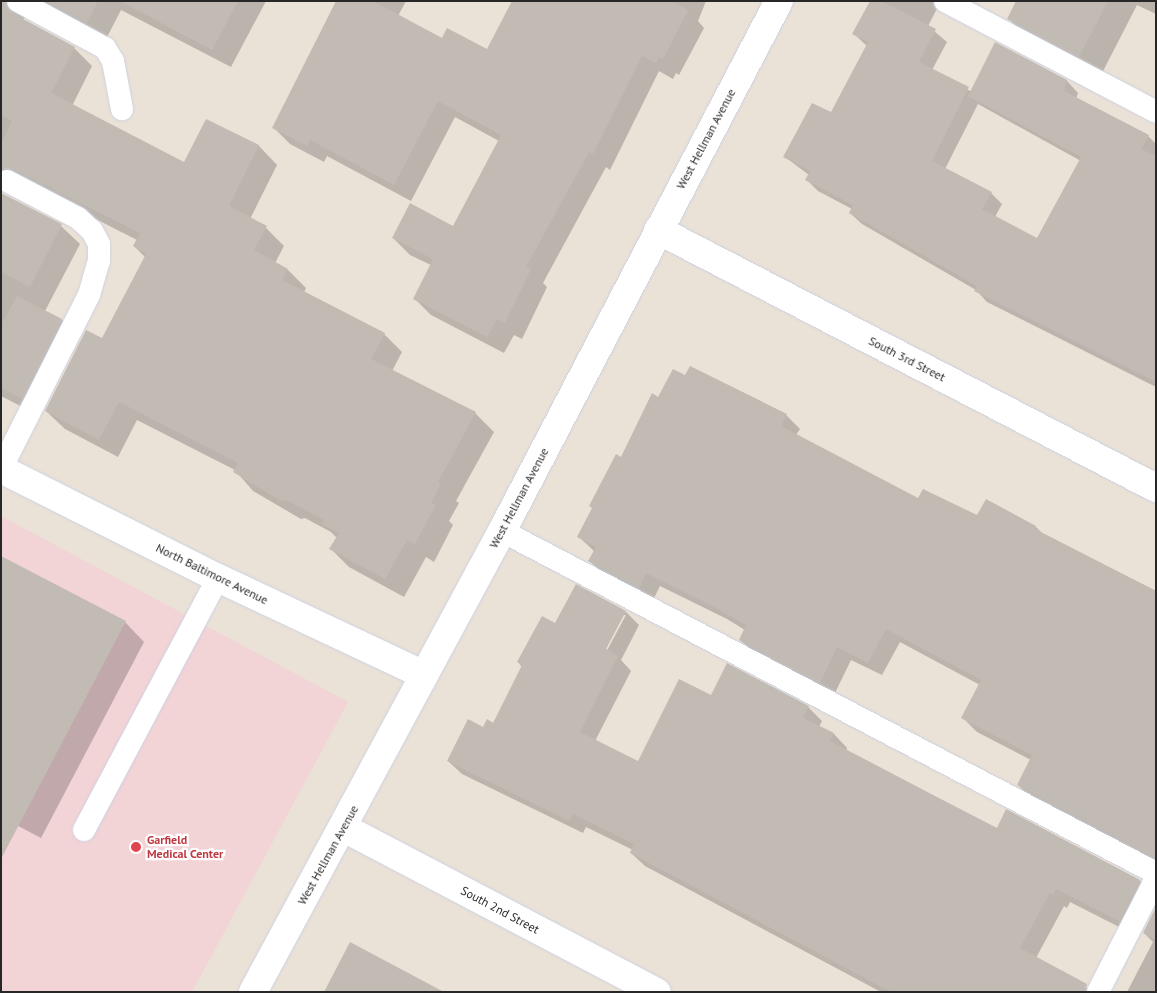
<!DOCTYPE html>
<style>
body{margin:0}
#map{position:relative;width:1157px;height:993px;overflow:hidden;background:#eae1d7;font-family:"PT Sans",sans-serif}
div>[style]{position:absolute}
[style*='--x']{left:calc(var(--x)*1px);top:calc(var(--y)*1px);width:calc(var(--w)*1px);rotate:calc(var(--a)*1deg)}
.medical>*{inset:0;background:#f2d3d6}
.shadow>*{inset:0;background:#0003}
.building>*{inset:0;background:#c2bbb4}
.roads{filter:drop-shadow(0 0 1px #cdd2e1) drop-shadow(0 0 1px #cdd2e1)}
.service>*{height:22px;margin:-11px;padding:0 11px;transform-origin:11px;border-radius:11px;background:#fff}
.minor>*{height:28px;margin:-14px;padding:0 14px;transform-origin:14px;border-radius:14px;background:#fff}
.tertiary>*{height:28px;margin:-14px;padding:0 14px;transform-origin:14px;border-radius:14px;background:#fff}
.dots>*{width:14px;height:14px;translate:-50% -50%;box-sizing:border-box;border:2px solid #fff;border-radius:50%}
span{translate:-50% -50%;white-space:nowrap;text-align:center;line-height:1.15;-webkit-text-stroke:4.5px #fff;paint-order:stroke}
.street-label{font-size:12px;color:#272727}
.health-label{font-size:12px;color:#be3a42;font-weight:700}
.left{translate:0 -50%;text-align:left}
.frame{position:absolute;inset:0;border:2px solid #272727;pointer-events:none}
</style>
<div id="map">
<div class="medical">
<div style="clip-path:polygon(1px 516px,348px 702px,192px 992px,1px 992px)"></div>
</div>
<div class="shadow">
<div style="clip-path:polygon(2px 1px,266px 1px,231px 67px,121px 10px,105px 41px,30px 7px,23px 20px,74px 48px,92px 66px,72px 106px,185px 164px,206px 121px,259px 146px,277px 165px,250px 219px,266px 228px,284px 246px,275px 263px,288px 270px,306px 288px,304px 292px,384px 334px,402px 352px,392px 371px,475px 413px,494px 432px,456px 501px,459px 503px,449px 521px,453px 525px,434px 562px,426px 557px,404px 597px,349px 567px,331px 549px,337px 538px,331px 532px,305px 518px,301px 519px,253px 491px,235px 470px,137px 420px,118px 457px,65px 429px,46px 411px,103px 339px,146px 258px,134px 246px,137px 240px,33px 187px,1px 182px)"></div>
<div style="clip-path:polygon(338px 1px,406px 1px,398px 16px,442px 40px,487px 51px,513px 1px,706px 1px,698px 21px,704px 28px,679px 75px,676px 73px,673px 79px,659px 71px,610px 170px,606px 167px,543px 283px,547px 287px,522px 339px,514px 335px,504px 353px,431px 315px,414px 298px,431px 265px,410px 255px,393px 238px,453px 227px,499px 141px,455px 117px,411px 201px,327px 156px,324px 162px,290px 144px,273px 127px)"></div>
<div style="clip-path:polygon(evenodd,871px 1px,941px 1px,928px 26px,947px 42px,932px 70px,972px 92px,1067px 81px,1078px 93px,1076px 99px,1148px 136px,1156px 144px,1156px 387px,987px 302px,976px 290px,862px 224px,850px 213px,852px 209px,818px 191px,806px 179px,809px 175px,785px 157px,831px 114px,867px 46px,854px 34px,871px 1px,978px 104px,1081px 161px,1038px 240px,995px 217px,1002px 204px,991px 193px,945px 169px,978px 104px)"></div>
<div style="clip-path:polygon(1018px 1px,1156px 1px,1156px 14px,1137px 5px,1100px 77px,1030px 40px,1009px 19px)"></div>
<div style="clip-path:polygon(2px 195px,61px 226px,80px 244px,45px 311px,62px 320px,80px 338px,40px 416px,1px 396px)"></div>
<div style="clip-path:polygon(659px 399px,786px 415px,800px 429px,796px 435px,919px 500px,977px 517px,1036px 527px,1043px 534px,1156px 591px,1156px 864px,1032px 799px,1018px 785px,1031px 760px,977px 732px,963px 718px,980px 685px,900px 642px,882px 675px,851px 660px,834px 695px,754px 653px,740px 640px,745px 630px,727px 619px,660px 586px,653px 600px,603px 575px,590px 561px,595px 552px,579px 537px,621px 458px)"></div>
<div style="clip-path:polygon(evenodd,626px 612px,639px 625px,621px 660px,631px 671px,595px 741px,638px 763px,711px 697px,808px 707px,822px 721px,819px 727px,834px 734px,847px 748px,846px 751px,997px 829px,1006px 811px,1140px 881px,1153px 894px,1133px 934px,1070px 902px,1067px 908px,1064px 906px,1036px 958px,1094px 992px,881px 992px,645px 866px,631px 853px,633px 850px,586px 827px,583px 833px,462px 774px,448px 761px,484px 728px,494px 725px,522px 667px,518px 662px,556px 624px,626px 612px,623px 615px,626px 615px,604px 656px,602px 654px,623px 615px)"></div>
<div style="clip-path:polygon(125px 622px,144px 642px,41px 838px,1px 817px)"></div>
<div style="clip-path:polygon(1156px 910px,1156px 992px,1127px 992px,1153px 942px,1144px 933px)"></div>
</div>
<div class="building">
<div style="clip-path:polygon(1px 1px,5px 1px,12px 13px,75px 47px,51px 93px,184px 162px,206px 119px,259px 145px,229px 206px,267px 226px,254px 250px,288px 269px,282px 280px,385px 333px,371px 359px,476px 412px,438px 482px,441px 484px,431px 503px,436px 505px,415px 544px,407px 540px,385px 579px,329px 549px,339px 533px,321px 524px,324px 520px,286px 500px,281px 501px,233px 472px,238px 463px,119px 402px,99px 440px,45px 411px,86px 330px,102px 338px,146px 254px,133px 246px,140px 233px,13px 169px,1px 169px,1px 144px,12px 121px,1px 115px)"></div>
<div style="clip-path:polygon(46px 1px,98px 1px,87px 23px)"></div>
<div style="clip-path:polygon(120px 1px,238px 1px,212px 50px)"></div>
<div style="clip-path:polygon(336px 1px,373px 1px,442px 38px,447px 28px,487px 49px,512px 1px,672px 1px,688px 10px,663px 59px,659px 57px,656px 63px,642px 56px,593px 154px,589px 152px,526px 267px,531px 269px,505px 323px,497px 319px,487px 337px,413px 299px,433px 259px,392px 238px,410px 203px,453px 226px,501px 135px,438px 101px,394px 185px,310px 140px,307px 146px,272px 128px)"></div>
<div style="clip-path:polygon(870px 1px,882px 1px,936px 29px,919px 62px,969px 87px,932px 161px,992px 192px,982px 209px,1037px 238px,1081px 157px,968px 96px,995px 42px,1067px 80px,1064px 91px,1149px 135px,1141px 149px,1156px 156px,1156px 382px,974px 291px,977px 286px,849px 213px,853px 205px,805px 180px,810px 171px,783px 157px,812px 103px,831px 112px,868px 42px,852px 34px)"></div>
<div style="clip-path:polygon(1016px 1px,1108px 1px,1079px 57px,1007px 19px)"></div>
<div style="clip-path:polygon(1px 193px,62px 224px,30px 287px,1px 272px)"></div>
<div style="clip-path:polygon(17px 296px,62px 319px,22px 399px,1px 388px,1px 325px)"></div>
<div style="clip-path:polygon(690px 366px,787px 414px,781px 426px,918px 498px,923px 489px,977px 515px,986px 499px,1036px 526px,1035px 529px,1156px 591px,1156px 858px,1017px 785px,1032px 755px,961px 718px,981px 680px,886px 629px,868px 663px,837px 647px,820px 683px,739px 640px,746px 625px,712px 606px,646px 573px,639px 588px,588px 561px,596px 547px,577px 537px,592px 508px,589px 506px,616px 454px,621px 457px,652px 393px,658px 397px,673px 369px,685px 375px)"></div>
<div style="clip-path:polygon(1px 556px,126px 621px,1px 859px)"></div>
<div style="clip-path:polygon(576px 584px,626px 611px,606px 649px,618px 656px,580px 732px,638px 761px,679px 679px,711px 695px,727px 663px,809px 706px,803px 718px,834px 733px,830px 741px,935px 796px,997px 828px,1006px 809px,1140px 880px,1119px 921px,1056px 889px,1053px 895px,1050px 893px,1020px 948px,1087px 984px,1085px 992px,891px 992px,630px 853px,634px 844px,573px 814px,569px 821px,447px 761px,468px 719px,483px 727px,487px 719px,493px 723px,522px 665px,517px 662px,542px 616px,555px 623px)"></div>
<div style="clip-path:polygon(1156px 907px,1156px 940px,1143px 933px)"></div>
<div style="clip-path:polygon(350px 942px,444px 992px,324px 992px)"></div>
</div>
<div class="roads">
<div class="service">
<div style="--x:18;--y:1;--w:99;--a:28.4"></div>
<div style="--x:105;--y:48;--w:15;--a:58"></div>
<div style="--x:113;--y:61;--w:49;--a:79.4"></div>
<div style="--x:945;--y:1;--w:238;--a:27.7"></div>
<div style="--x:1;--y:469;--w:195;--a:-63.2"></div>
<div style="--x:89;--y:295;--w:35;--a:-74"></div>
<div style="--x:99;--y:261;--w:17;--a:-90"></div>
<div style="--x:99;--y:244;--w:15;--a:-118"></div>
<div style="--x:92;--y:231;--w:19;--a:-137"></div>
<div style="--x:78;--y:218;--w:80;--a:-152.5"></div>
<div style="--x:502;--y:531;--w:738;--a:27.61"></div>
<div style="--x:84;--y:830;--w:285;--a:-62"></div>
<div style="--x:1098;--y:992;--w:128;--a:-63"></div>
</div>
<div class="minor">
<div style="--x:658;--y:230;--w:561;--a:27.39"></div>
<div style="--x:344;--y:828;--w:353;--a:27.7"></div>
</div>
<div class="tertiary">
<div style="--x:1;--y:469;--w:243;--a:26.7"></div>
<div style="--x:218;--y:578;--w:228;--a:25.2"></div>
<div style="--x:253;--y:992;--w:524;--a:-61.63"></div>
<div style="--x:502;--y:531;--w:598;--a:-62.41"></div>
</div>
</div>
<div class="dots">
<div style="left:136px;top:847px;background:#e0444e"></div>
</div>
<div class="street-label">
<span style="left:706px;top:139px;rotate:-62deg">West Hellman Avenue</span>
<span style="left:907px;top:359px;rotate:27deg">South 3rd Street</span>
<span style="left:519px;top:498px;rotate:-62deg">West Hellman Avenue</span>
<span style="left:212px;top:574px;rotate:26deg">North Baltimore Avenue</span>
<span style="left:328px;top:855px;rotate:-61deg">West Hellman Avenue</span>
<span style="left:500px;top:910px;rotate:28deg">South 2nd Street</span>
</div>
<div class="health-label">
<span class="left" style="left:147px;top:847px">Garfield<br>Medical Center</span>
</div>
<div class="frame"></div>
</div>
